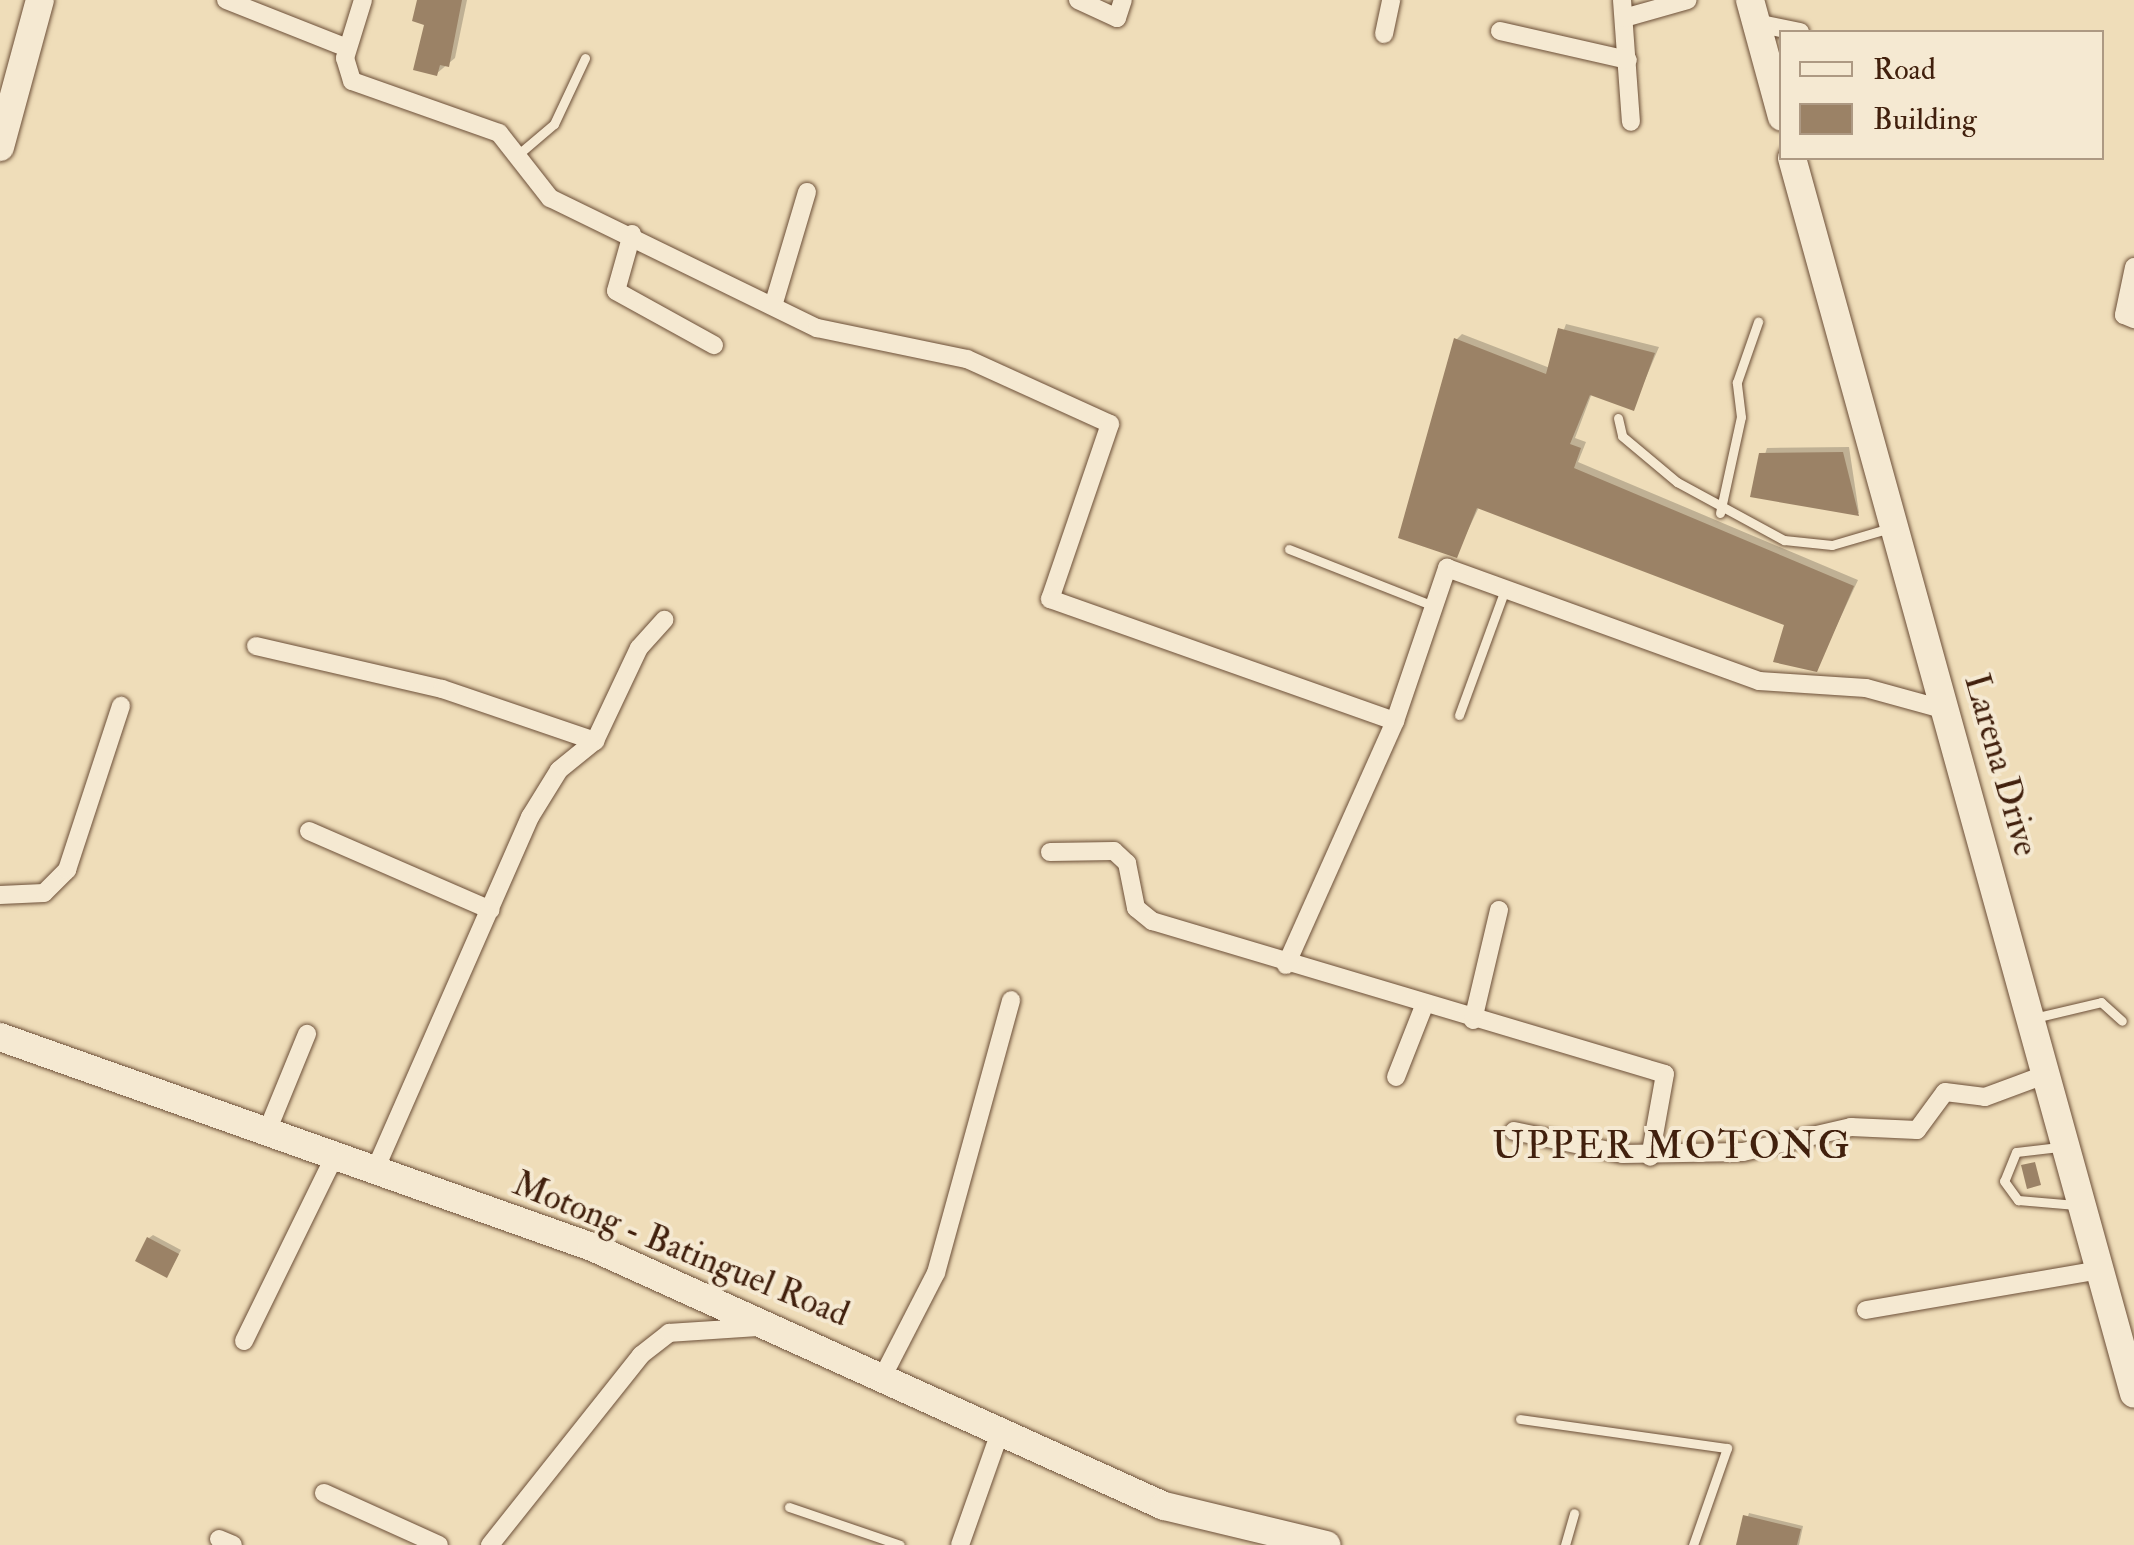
<!DOCTYPE html>
<style>
body{margin:0}
#map{position:relative;width:2134px;height:1545px;overflow:hidden;background:#efddb9;font-family:"IM FELL Double Pica",serif}
div>[style]{position:absolute}
[style*='--x']{left:calc(var(--x)*1px);top:calc(var(--y)*1px);width:calc(var(--w)*1px);rotate:calc(var(--a)*1deg)}
.shadow>*{inset:0;background:#0003}
.building>*{inset:0;background:#9b8266}
.roads{filter:drop-shadow(0 0 2px #6c4f38) drop-shadow(0 0 2px #6c4f38)}
.lane>*{height:9px;margin:-4.5px;padding:0 4.5px;transform-origin:4.5px;border-radius:4.5px;background:#f5e9d2}
.street>*{height:18px;margin:-9px;padding:0 9px;transform-origin:9px;border-radius:9px;background:#f5e9d2}
.secondary>*{height:28px;margin:-14px;padding:0 14px;transform-origin:14px;border-radius:14px;background:#f5e9d2}
span{translate:-50% -50%;white-space:nowrap;text-align:center;line-height:1.15;-webkit-text-stroke:8px #f5e9d2;paint-order:stroke}
.street-label{font-size:35px;color:#41200d}
.neighbourhood-label{font-size:38px;color:#41200d;letter-spacing:2.5px}
.legend{position:absolute;left:1779px;top:30px;width:325px;height:130px;box-sizing:border-box;background:#f5e9d2;border:2px solid #ad9983;margin:0;padding:12px 18px;list-style:none;font-size:30px;color:#41200d}
.legend li{display:flex;align-items:center;gap:20px;height:50px}
.legend b{width:50px;border:2px solid #ad9983}
</style>
<div id="map">
<div class="shadow">
<div style="clip-path:polygon(420px 0,467px 0,455px 58px,436px 74px)"></div>
<div style="clip-path:polygon(1566px 324px,1659px 347px,1633px 408px,1592px 393px,1575px 438px,1586px 442px,1578px 462px,1858px 580px,1816px 670px,1787px 624px,1479px 507px,1456px 555px,1456px 340px,1462px 334px,1550px 368px)"></div>
<div style="clip-path:polygon(1849px 447px,1859px 513px,1752px 495px,1767px 448px)"></div>
<div style="clip-path:polygon(153px 1235px,181px 1250px,170px 1271px,149px 1238px)"></div>
<div style="clip-path:polygon(1749px 1513px,1803px 1526px,1799px 1545px,1739px 1545px)"></div>
</div>
<div class="building">
<div style="clip-path:polygon(417px 0,462px 0,449px 67px,440px 65px,437px 76px,413px 70px,424px 25px,412px 21px)"></div>
<div style="clip-path:polygon(1558px 328px,1655px 353px,1634px 411px,1590px 395px,1570px 444px,1581px 448px,1574px 468px,1854px 586px,1817px 672px,1773px 662px,1784px 625px,1477px 508px,1457px 558px,1398px 538px,1454px 338px,1546px 374px)"></div>
<div style="clip-path:polygon(1843px 452px,1859px 516px,1750px 497px,1759px 453px)"></div>
<div style="clip-path:polygon(2035px 1162px,2041px 1185px,2027px 1189px,2021px 1165px)"></div>
<div style="clip-path:polygon(147px 1237px,179px 1254px,167px 1278px,135px 1261px)"></div>
<div style="clip-path:polygon(1743px 1515px,1801px 1529px,1797px 1545px,1736px 1545px)"></div>
</div>
<div class="roads">
<div class="lane">
<div style="--x:521;--y:152;--w:43;--a:-40.3"></div>
<div style="--x:554;--y:124;--w:73;--a:-64.8"></div>
<div style="--x:1618;--y:418;--w:18;--a:77"></div>
<div style="--x:1622;--y:436;--w:72;--a:39.9"></div>
<div style="--x:1677;--y:482;--w:122;--a:28.5"></div>
<div style="--x:1784;--y:540;--w:48;--a:5.9"></div>
<div style="--x:1832;--y:545;--w:60;--a:-16.3"></div>
<div style="--x:1720;--y:513;--w:98;--a:-77.7"></div>
<div style="--x:1741;--y:417;--w:35;--a:-97"></div>
<div style="--x:1737;--y:382;--w:64;--a:-70.7"></div>
<div style="--x:1289;--y:549;--w:156;--a:21.5"></div>
<div style="--x:1459;--y:715;--w:134;--a:-69.9"></div>
<div style="--x:2034;--y:1018;--w:69;--a:-13.4"></div>
<div style="--x:2101;--y:1002;--w:28;--a:42"></div>
<div style="--x:2059;--y:1147;--w:43;--a:173.4"></div>
<div style="--x:2016;--y:1152;--w:31;--a:112"></div>
<div style="--x:2004;--y:1181;--w:24;--a:54"></div>
<div style="--x:2018;--y:1200;--w:58;--a:4.9"></div>
<div style="--x:1520;--y:1419;--w:209;--a:8"></div>
<div style="--x:1727;--y:1448;--w:103;--a:109.3"></div>
<div style="--x:789;--y:1507;--w:117;--a:18.9"></div>
<div style="--x:1565;--y:1545;--w:33;--a:-74"></div>
</div>
<div class="street">
<div style="--x:226;--y:0;--w:130;--a:21.6"></div>
<div style="--x:363;--y:0;--w:61;--a:107.2"></div>
<div style="--x:345;--y:58;--w:24;--a:73"></div>
<div style="--x:352;--y:81;--w:156;--a:19.5"></div>
<div style="--x:499;--y:133;--w:83;--a:51.9"></div>
<div style="--x:550;--y:198;--w:297;--a:26"></div>
<div style="--x:817;--y:328;--w:153;--a:11.7"></div>
<div style="--x:967;--y:359;--w:157;--a:24.4"></div>
<div style="--x:1110;--y:424;--w:185;--a:108.9"></div>
<div style="--x:1050;--y:599;--w:366;--a:19.5"></div>
<div style="--x:1078;--y:0;--w:43;--a:24.8"></div>
<div style="--x:1117;--y:18;--w:19;--a:-72"></div>
<div style="--x:1622;--y:0;--w:122;--a:85.8"></div>
<div style="--x:1624;--y:18;--w:66;--a:-15.7"></div>
<div style="--x:1756;--y:23;--w:45;--a:11.6"></div>
<div style="--x:1500;--y:31;--w:131;--a:12.8"></div>
<div style="--x:1384;--y:34;--w:35;--a:-78"></div>
<div style="--x:632;--y:234;--w:59;--a:105.7"></div>
<div style="--x:616;--y:291;--w:112;--a:28.9"></div>
<div style="--x:2134;--y:267;--w:49;--a:101.8"></div>
<div style="--x:2124;--y:315;--w:11;--a:22"></div>
<div style="--x:773;--y:306;--w:119;--a:-73.4"></div>
<div style="--x:256;--y:646;--w:191;--a:13"></div>
<div style="--x:442;--y:689;--w:162;--a:18.8"></div>
<div style="--x:309;--y:831;--w:198;--a:23.5"></div>
<div style="--x:1050;--y:852;--w:64;--a:-0.9"></div>
<div style="--x:1114;--y:851;--w:18;--a:43"></div>
<div style="--x:1127;--y:863;--w:46;--a:78.7"></div>
<div style="--x:1136;--y:908;--w:21;--a:39"></div>
<div style="--x:1152;--y:921;--w:535;--a:16.61"></div>
<div style="--x:1665;--y:1074;--w:84;--a:100.2"></div>
<div style="--x:0;--y:895;--w:44;--a:-2.6"></div>
<div style="--x:44;--y:893;--w:33;--a:-45"></div>
<div style="--x:67;--y:870;--w:173;--a:-71.8"></div>
<div style="--x:1286;--y:965;--w:267;--a:-65.9"></div>
<div style="--x:1395;--y:721;--w:162;--a:-71.2"></div>
<div style="--x:1447;--y:568;--w:332;--a:19.9"></div>
<div style="--x:1759;--y:681;--w:107;--a:3.7"></div>
<div style="--x:1866;--y:688;--w:83;--a:15.4"></div>
<div style="--x:1473;--y:1020;--w:113;--a:-76.7"></div>
<div style="--x:1396;--y:1077;--w:76;--a:-68.5"></div>
<div style="--x:268;--y:1129;--w:103;--a:-67.7"></div>
<div style="--x:1514;--y:1131;--w:111;--a:11.9"></div>
<div style="--x:1623;--y:1154;--w:120;--a:-1"></div>
<div style="--x:1743;--y:1152;--w:111;--a:-13"></div>
<div style="--x:1851;--y:1127;--w:66;--a:2.6"></div>
<div style="--x:1917;--y:1130;--w:47;--a:-53.6"></div>
<div style="--x:1945;--y:1092;--w:40;--a:7.1"></div>
<div style="--x:1985;--y:1097;--w:66;--a:-20.4"></div>
<div style="--x:375;--y:1170;--w:386;--a:-66.3"></div>
<div style="--x:530;--y:817;--w:55;--a:-58.3"></div>
<div style="--x:559;--y:770;--w:46;--a:-38.9"></div>
<div style="--x:595;--y:741;--w:103;--a:-64.7"></div>
<div style="--x:639;--y:648;--w:38;--a:-48"></div>
<div style="--x:1866;--y:1310;--w:238;--a:-9.7"></div>
<div style="--x:244;--y:1341;--w:207;--a:-63.9"></div>
<div style="--x:884;--y:1374;--w:114;--a:-62.8"></div>
<div style="--x:936;--y:1273;--w:283;--a:-74.6"></div>
<div style="--x:324;--y:1493;--w:126;--a:24.3"></div>
<div style="--x:219;--y:1539;--w:15;--a:23"></div>
<div style="--x:490;--y:1545;--w:243;--a:-51.5"></div>
<div style="--x:641;--y:1355;--w:36;--a:-38"></div>
<div style="--x:669;--y:1333;--w:91;--a:-3.8"></div>
<div style="--x:960;--y:1545;--w:120;--a:-70.5"></div>
</div>
<div class="secondary">
<div style="--x:1750;--y:0;--w:121;--a:74.7"></div>
<div style="--x:0;--y:147;--w:152;--a:-74.8"></div>
<div style="--x:1792;--y:158;--w:1282;--a:74.53"></div>
<div style="--x:0;--y:1037;--w:628;--a:19.53"></div>
<div style="--x:592;--y:1247;--w:628;--a:24.36"></div>
<div style="--x:1164;--y:1506;--w:167;--a:13.5"></div>
</div>
</div>
<div class="street-label">
<span style="left:2001px;top:765px;rotate:74deg">Larena Drive</span>
<span style="left:681px;top:1249px;rotate:22deg">Motong - Batinguel Road</span>
</div>
<div class="neighbourhood-label">
<span style="left:1672px;top:1147px">UPPER MOTONG</span>
</div>
<ul class="legend">
<li><b style="height:12px;background:#f5e9d2"></b>Road</li>
<li><b style="height:28px;background:#9b8266"></b>Building</li>
</ul>
</div>
